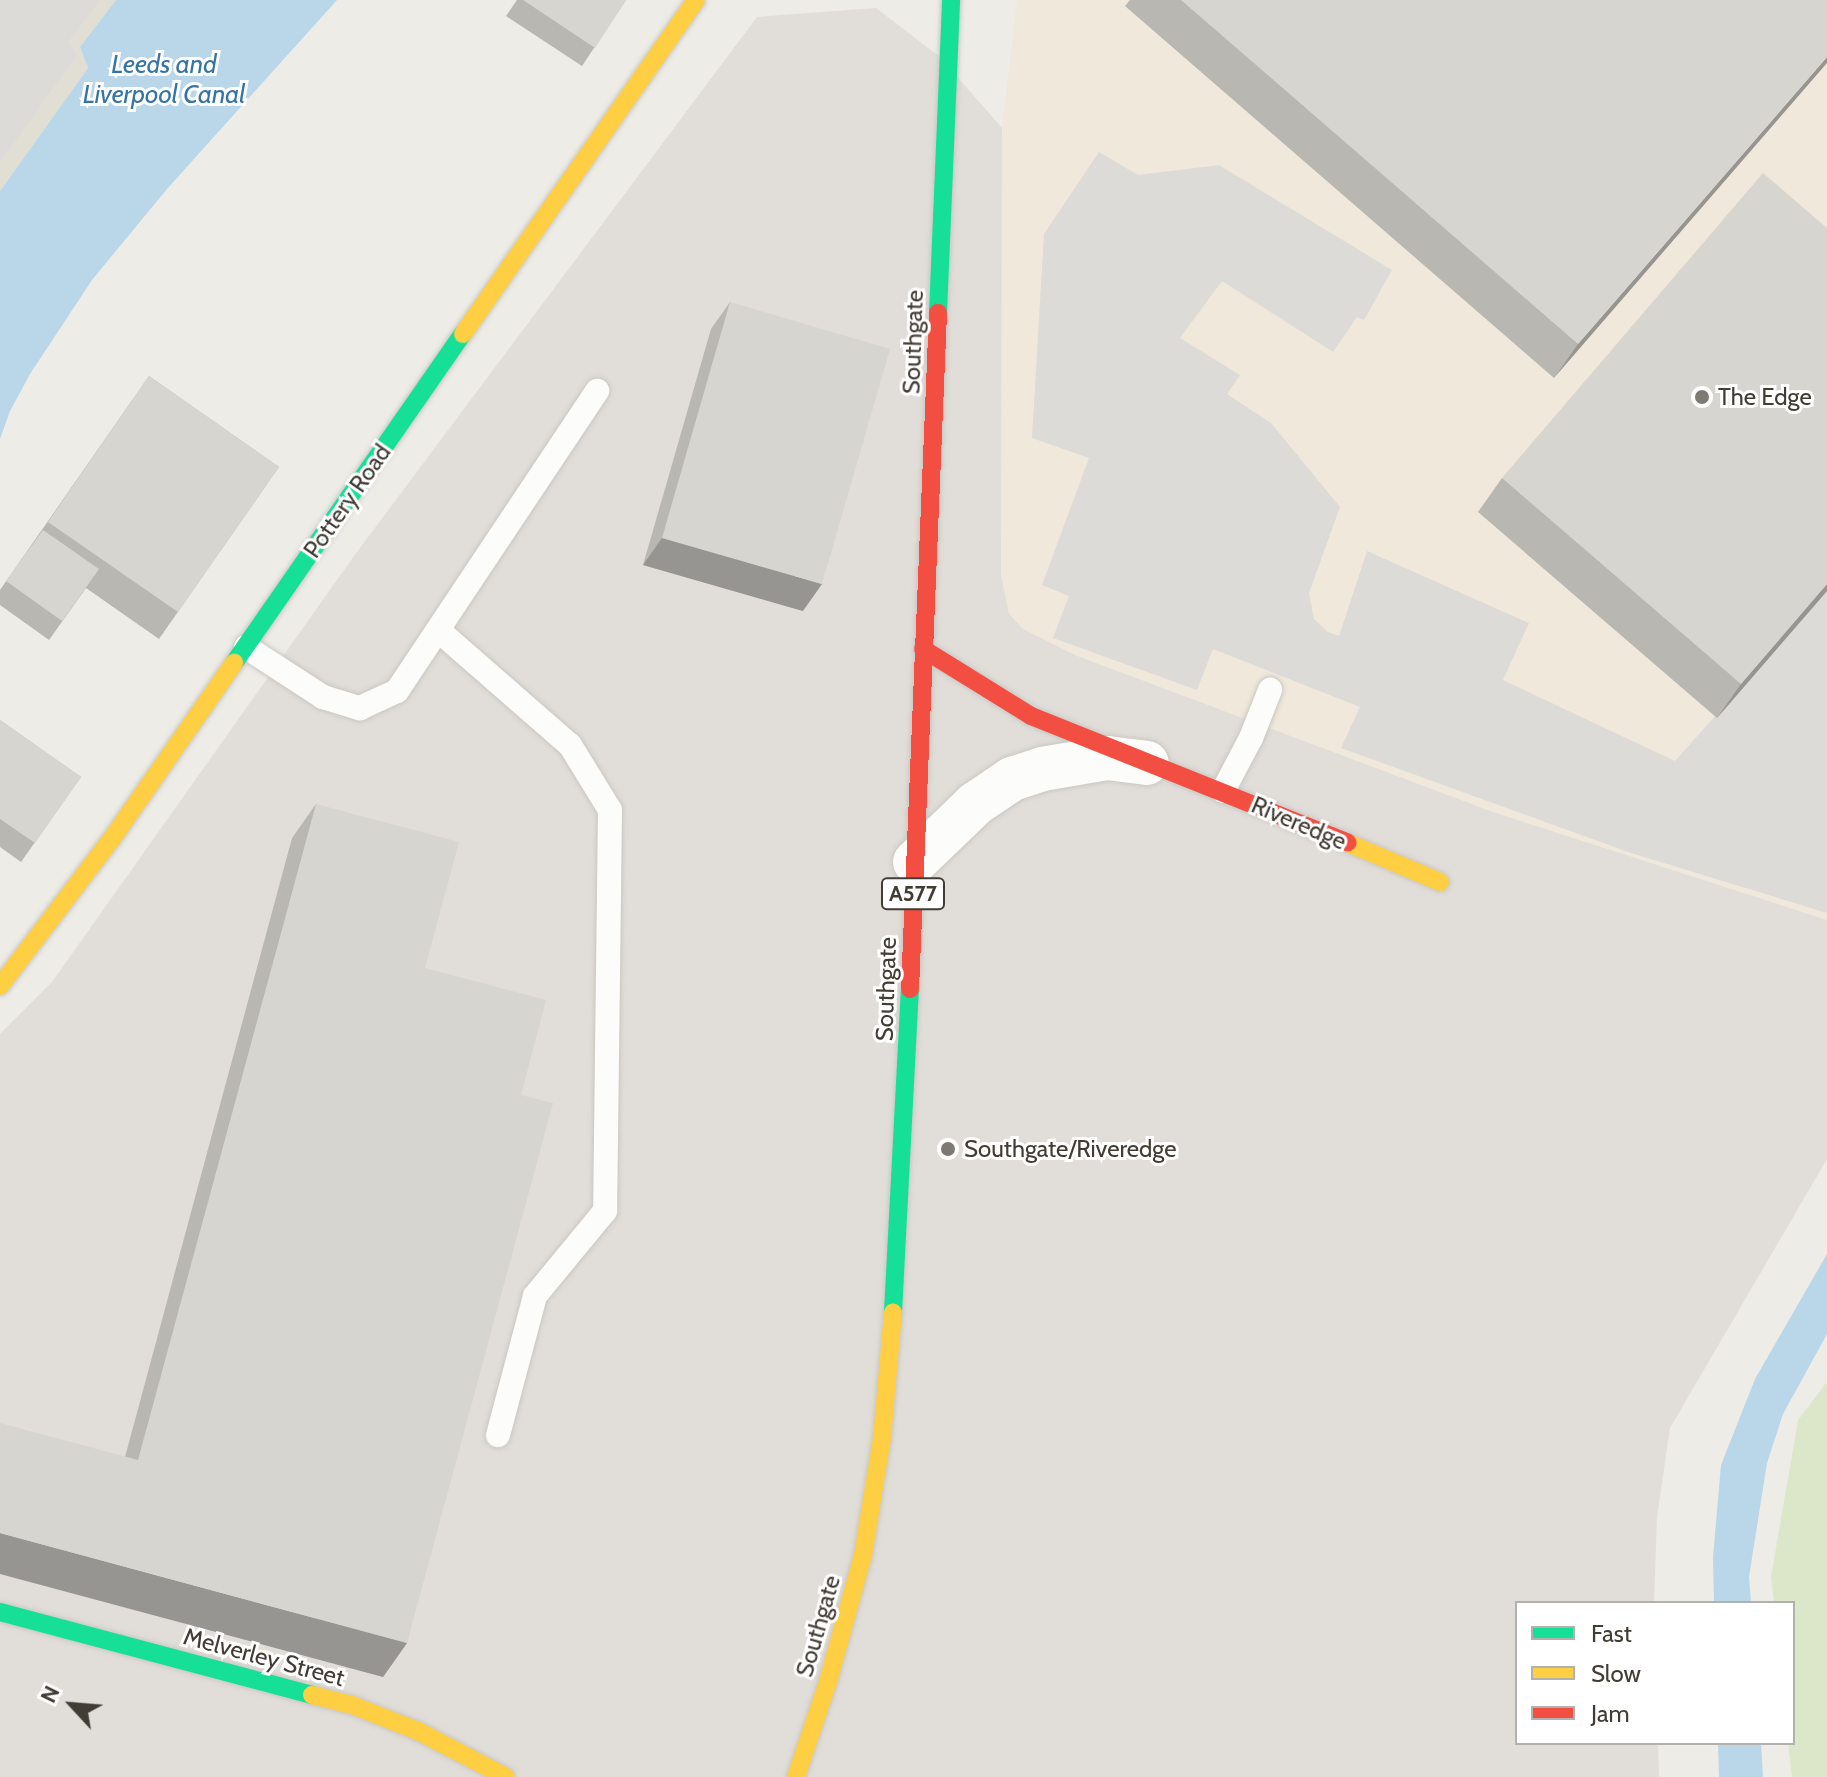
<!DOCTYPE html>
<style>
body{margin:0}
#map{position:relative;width:1827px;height:1777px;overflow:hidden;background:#eeece7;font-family:Cabin,sans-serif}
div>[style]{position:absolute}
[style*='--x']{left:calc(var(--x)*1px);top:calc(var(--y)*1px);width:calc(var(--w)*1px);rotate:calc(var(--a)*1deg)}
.residential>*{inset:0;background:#e1ded4}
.commercial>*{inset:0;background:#f0e8da}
.industrial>*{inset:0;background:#e1ddd8}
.green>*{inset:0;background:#dbe7c8}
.parking>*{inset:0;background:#dddbd7}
.water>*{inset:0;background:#bad6e9}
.roads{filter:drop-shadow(0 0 2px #cac8c3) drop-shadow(0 0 2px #cac8c3)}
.lane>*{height:24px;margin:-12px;padding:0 12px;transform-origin:12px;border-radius:12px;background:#fcfcfb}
.street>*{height:44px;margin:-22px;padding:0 22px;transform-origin:22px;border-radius:22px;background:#fcfcfb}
.fast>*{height:18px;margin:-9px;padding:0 9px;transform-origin:9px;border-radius:9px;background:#16e098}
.slow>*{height:18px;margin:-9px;padding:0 9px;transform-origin:9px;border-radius:9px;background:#ffcf43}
.jam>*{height:18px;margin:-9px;padding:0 9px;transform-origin:9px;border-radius:9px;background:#f24e42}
.wall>*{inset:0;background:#b9b7b2}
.shaded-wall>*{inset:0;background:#969591}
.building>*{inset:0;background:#d7d5cf}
.dots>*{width:22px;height:22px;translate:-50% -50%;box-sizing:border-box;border:4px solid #fff;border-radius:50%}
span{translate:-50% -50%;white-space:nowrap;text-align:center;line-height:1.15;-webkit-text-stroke:6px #fff;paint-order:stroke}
.shield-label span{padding:2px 6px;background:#fff;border:2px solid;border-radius:6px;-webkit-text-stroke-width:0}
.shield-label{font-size:22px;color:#423d34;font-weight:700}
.street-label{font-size:24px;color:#423d34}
.poi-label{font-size:24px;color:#423d34}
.left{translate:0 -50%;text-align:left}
.water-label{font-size:26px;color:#3575a6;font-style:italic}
.legend{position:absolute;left:1515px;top:1601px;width:280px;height:144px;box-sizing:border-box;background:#fff;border:2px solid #b3b1ae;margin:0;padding:10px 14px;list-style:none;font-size:24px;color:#423d34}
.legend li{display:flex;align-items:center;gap:16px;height:40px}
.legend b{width:40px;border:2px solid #b3b1ae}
.north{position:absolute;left:32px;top:1665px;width:80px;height:80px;-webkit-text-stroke:6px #fff;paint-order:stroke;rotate:296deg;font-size:22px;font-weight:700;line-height:32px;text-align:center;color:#423d34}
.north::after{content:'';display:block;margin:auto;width:28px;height:36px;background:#423d34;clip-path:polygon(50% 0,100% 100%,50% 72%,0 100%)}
</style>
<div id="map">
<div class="residential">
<div style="clip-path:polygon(0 0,116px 0,80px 47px,88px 68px,0 191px)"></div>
</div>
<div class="commercial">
<div style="clip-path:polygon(1017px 0,1827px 0,1827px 920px,1493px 812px,1044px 643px,1023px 629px,1009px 614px,1001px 575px,1002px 128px)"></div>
</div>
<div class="industrial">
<div style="clip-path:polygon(876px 8px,940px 57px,1002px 128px,1001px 575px,1009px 614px,1023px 629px,1075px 655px,1493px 812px,1827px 920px,1827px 1159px,1670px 1428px,1657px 1517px,1654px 1603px,1517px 1603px,1517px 1743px,1658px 1743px,1659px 1777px,0 1777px,0 1034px,52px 982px,354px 556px,757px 17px)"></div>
</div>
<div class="green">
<div style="clip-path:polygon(1827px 1382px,1827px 1777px,1792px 1777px,1788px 1743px,1793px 1743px,1793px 1603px,1774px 1603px,1771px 1577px,1798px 1420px)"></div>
</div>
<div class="parking">
<div style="clip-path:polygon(0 0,100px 0,68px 42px,77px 55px,0 162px)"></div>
<div style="clip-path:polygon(1099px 152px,1138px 175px,1219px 165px,1392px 270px,1364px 320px,1357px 317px,1333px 352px,1222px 281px,1180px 338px,1240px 375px,1227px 394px,1271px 423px,1340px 507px,1309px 593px,1314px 619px,1328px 632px,1339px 636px,1367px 551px,1529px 623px,1503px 680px,1675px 761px,1827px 591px,1827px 913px,1631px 853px,1341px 748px,1360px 707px,1213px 649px,1197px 690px,1053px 638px,1069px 596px,1042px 585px,1089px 458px,1032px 438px,1044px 234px)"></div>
</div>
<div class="water">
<div style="clip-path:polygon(116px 0,337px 0,167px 189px,92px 280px,30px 374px,10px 411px,0 439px,0 191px,88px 68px,80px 47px)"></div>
<div style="clip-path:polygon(1827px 1254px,1827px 1334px,1783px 1414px,1767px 1463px,1749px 1577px,1751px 1603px,1714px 1603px,1713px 1557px,1721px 1465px,1755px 1379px)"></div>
<div style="clip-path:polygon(1718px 1743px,1761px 1743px,1763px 1777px,1719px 1777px)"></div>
</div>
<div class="roads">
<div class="lane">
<div style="--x:438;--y:630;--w:175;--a:41.1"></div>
<div style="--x:570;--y:745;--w:76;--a:58.4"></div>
<div style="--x:610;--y:810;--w:401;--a:90.7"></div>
<div style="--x:605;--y:1211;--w:110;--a:129.5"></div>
<div style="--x:535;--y:1296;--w:144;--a:104.9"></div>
<div style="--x:246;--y:647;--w:92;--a:33"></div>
<div style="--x:323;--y:697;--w:39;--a:17"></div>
<div style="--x:360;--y:708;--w:41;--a:-24.7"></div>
<div style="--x:397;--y:691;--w:361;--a:-56.3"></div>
<div style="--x:1223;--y:791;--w:60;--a:-62.2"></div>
<div style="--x:1251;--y:738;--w:52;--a:-68.4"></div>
</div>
<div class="street">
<div style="--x:915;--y:862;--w:83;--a:-44"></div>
<div style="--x:975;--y:804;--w:45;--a:-34"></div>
<div style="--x:1012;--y:779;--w:32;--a:-18"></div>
<div style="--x:1042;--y:769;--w:66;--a:-9.6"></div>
<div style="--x:1107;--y:758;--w:40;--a:7.1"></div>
</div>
<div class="fast">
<div style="--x:938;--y:313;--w:313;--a:-87.6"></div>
<div style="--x:234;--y:663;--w:401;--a:-55.2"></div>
<div style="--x:893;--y:1312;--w:323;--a:-87"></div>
<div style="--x:0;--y:1612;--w:323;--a:14.9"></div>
</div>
<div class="slow">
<div style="--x:463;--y:334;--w:407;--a:-55.1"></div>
<div style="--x:1348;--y:843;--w:100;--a:23"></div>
<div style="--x:0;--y:986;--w:183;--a:-52.8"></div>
<div style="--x:111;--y:840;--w:216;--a:-55.2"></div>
<div style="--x:312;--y:1695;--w:41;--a:14"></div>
<div style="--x:352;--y:1705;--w:71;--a:21.5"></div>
<div style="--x:418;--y:1731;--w:99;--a:27.6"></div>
<div style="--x:796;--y:1777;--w:100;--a:-71.4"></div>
<div style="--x:828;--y:1682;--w:132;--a:-74.6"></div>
<div style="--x:863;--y:1555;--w:119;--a:-80.8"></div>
<div style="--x:882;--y:1438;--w:126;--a:-85"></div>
</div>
<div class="jam">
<div style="--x:923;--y:649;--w:127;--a:31.8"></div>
<div style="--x:1031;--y:716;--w:341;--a:21.8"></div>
<div style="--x:910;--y:989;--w:677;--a:-87.63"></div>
</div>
</div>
<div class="wall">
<div style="clip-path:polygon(517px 0,626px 0,582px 66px,506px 16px)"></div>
<div style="clip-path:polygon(1130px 0,1827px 0,1554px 378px,1125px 6px)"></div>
<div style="clip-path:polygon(730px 302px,803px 611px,643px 565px,711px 329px)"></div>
<div style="clip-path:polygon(149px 376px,279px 467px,159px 639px,86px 588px,49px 640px,0 605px,0 590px)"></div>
<div style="clip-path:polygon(1502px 478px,1827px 591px,1717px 718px,1478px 512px)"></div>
<div style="clip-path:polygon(0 720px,81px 777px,21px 862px,0 847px)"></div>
<div style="clip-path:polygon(316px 804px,425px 968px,521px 1095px,407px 1643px,383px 1677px,125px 1457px,292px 838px)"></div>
</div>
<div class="shaded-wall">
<div style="clip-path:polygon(1827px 57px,1827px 63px,1554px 378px,1578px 344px)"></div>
<div style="clip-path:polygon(662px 538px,822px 584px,803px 611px,643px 565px)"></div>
<div style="clip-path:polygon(1827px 584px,1827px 591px,1717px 718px,1741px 684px)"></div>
<div style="clip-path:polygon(0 1533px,407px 1643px,383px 1677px,0 1574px)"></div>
</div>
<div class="building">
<div style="clip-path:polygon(523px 0,626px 0,595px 48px)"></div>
<div style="clip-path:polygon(1181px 0,1827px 0,1827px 57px,1578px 344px)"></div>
<div style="clip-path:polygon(1763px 173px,1827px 228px,1827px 584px,1741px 684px,1502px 478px)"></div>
<div style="clip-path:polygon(730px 302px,890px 349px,822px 584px,662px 538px)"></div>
<div style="clip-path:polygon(149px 376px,279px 467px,178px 612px,48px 522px)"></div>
<div style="clip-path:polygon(43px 530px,99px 569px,62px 621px,6px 581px)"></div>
<div style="clip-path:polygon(0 720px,81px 777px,35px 843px,0 819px)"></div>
<div style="clip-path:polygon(316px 804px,459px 842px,425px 968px,546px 1000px,521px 1095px,553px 1103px,407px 1643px,0 1533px,0 1423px,138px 1460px)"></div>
</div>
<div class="dots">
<div style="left:1702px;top:397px;background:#7e7a73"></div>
<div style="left:948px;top:1149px;background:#7e7a73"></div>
</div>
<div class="shield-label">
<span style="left:913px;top:894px">A577</span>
</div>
<div class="street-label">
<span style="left:913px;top:342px;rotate:-88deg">Southgate</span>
<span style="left:347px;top:501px;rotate:-55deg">Pottery Road</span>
<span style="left:1299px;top:823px;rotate:23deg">Riveredge</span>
<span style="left:886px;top:989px;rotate:-88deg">Southgate</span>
<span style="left:818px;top:1626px;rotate:-74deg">Southgate</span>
<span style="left:264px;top:1657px;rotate:15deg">Melverley Street</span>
</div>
<div class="poi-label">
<span class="left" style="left:1718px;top:397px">The Edge</span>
<span class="left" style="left:964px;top:1149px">Southgate/Riveredge</span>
</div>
<div class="water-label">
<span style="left:164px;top:80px">Leeds and<br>Liverpool Canal</span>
</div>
<ul class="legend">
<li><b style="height:10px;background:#16e098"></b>Fast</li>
<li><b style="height:10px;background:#ffcf43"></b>Slow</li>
<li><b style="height:10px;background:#f24e42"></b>Jam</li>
</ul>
<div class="north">N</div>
</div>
